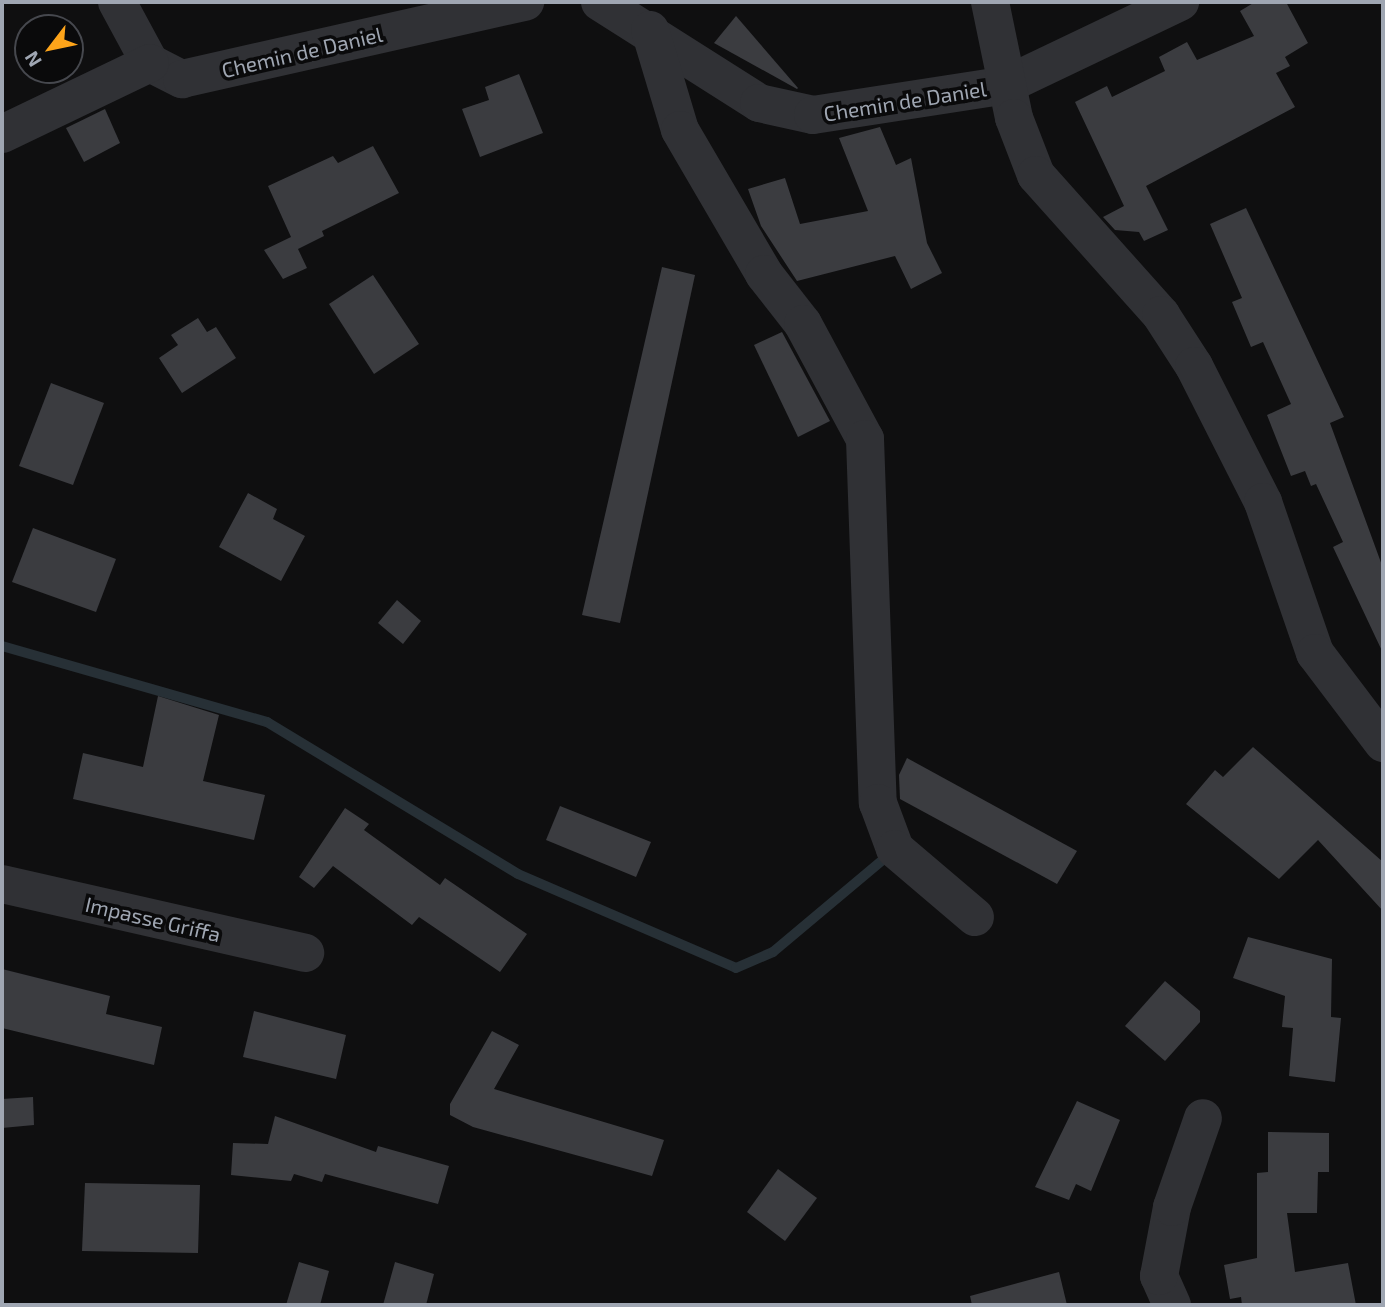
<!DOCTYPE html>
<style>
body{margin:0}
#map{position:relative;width:1385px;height:1307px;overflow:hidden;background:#0f0f10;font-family:"Exo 2",sans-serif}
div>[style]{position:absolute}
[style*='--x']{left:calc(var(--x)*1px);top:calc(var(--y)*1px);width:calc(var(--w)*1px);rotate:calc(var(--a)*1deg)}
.stream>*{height:10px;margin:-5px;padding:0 5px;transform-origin:5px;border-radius:5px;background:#273036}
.building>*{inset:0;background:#3b3c40}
.minor>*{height:38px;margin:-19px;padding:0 19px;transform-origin:19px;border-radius:19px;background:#303135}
span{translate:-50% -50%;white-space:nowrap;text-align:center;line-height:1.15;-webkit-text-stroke:7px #0a0a0b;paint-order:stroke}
.street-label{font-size:21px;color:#9fa6b2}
.frame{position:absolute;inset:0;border:4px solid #9fa6b2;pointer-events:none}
.north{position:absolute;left:14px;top:14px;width:70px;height:70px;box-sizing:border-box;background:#0a0a0b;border:2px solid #46484e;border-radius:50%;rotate:238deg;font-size:19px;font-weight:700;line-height:28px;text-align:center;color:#9fa6b2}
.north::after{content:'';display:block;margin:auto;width:24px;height:32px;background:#fda41a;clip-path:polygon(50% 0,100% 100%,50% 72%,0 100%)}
</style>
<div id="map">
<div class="stream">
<div style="--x:2;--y:646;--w:276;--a:16"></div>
<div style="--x:267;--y:722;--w:293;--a:31.2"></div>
<div style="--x:518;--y:874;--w:237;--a:23.3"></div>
<div style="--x:736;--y:968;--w:40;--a:-23.4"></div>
<div style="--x:773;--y:952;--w:154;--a:-40"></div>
</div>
<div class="building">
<div style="clip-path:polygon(1255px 2px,1286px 2px,1308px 43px,1285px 57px,1290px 66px,1276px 73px,1295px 107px,1146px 186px,1168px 230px,1144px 241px,1139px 232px,1115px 230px,1103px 217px,1124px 206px,1075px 102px,1107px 86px,1112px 97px,1165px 71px,1159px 57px,1187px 42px,1197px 60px,1254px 36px,1240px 11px)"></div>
<div style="clip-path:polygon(736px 16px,798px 88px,797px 89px,714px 43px)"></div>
<div style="clip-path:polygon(519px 74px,543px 133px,480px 157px,462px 109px,489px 100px,485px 87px)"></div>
<div style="clip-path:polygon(105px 109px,120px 143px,84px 162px,66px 128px)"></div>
<div style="clip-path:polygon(880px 127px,896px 165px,911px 158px,927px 243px,942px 273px,911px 289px,895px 256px,797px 281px,761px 226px,748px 189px,785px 178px,800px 224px,868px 211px,839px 138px)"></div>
<div style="clip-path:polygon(373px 146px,399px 193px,322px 231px,324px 236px,298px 249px,307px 268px,283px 279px,264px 250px,291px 237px,268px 186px,333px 156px,338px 163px)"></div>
<div style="clip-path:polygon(1246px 208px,1344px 417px,1330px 423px,1383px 568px,1383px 653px,1333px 547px,1343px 542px,1316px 484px,1311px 486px,1305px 471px,1291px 476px,1267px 415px,1291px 404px,1263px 342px,1251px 347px,1232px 302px,1242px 298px,1210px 224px)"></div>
<div style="clip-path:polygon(662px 267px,695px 275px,620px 623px,582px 615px)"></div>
<div style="clip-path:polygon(373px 275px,419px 344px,374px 374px,329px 304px)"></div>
<div style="clip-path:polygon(198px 318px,207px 332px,216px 327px,236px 358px,182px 393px,159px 358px,178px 345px,171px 335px)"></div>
<div style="clip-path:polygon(782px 332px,830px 421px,798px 437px,754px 345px)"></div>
<div style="clip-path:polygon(51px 383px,104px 403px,73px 485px,19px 466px)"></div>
<div style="clip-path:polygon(248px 493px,277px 509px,273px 519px,305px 536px,281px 581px,219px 547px)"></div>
<div style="clip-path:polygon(33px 528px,116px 559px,96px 612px,12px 582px)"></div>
<div style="clip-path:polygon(397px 600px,421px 621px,403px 644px,378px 623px)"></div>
<div style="clip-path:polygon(158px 696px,219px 715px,203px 781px,265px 795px,254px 840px,73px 799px,83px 753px,143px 767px)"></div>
<div style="clip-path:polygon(1253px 747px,1383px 862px,1383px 911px,1318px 840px,1279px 879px,1186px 804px,1215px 770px,1223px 777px)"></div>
<div style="clip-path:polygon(907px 758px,1077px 851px,1057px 884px,900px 799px,899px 775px)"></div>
<div style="clip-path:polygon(560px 806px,651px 842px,636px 877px,546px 840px)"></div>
<div style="clip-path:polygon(345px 808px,369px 824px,364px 830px,440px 885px,445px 878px,527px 934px,500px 972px,419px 917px,412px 925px,333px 866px,314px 888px,299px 877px)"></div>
<div style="clip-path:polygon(1248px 937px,1332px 959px,1331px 1017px,1341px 1018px,1335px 1082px,1289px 1076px,1293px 1028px,1282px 1027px,1285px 996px,1233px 978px)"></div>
<div style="clip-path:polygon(2px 969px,110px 996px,106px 1014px,162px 1027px,154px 1065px,2px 1028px)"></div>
<div style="clip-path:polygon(1165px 981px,1200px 1011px,1200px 1022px,1165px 1061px,1125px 1026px)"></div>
<div style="clip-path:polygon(254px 1011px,346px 1035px,336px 1079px,243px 1057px)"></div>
<div style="clip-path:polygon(492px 1031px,519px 1045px,494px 1089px,664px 1140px,652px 1176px,473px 1127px,450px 1115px,450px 1104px)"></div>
<div style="clip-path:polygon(33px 1097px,34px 1125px,2px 1128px,2px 1099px)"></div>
<div style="clip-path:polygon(1077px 1101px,1120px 1120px,1091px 1191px,1076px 1184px,1069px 1200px,1035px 1187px)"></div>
<div style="clip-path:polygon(275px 1116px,376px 1152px,378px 1146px,449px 1166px,438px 1204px,325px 1174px,322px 1182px,294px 1174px,291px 1181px,231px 1175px,233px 1143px,268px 1144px)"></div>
<div style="clip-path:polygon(1268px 1132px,1329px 1133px,1329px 1172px,1318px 1172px,1317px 1213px,1287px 1213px,1295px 1272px,1348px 1263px,1356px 1305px,1242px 1305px,1241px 1297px,1230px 1299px,1224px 1265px,1257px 1258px,1257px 1173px,1268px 1172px)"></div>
<div style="clip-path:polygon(778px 1169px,817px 1198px,785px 1241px,747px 1212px)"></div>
<div style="clip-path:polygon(85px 1183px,200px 1185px,198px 1253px,82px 1251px)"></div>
<div style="clip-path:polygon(299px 1262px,329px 1271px,320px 1305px,286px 1305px)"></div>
<div style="clip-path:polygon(395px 1262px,434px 1274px,426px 1305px,383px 1305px)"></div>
<div style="clip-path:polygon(1059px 1272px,1067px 1305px,972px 1305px,970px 1296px)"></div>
</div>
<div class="minor">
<div style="--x:117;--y:2;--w:69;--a:61.6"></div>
<div style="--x:150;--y:63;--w:36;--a:27"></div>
<div style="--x:182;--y:79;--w:352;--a:-12.7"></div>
<div style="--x:600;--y:2;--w:188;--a:32.4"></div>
<div style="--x:759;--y:103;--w:55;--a:12.5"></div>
<div style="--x:813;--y:115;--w:195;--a:-8.8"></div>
<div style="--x:1006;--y:85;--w:193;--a:-25.5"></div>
<div style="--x:990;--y:2;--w:118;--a:78.3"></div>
<div style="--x:1014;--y:118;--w:61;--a:68.9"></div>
<div style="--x:1036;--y:175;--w:188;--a:48.2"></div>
<div style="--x:1161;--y:315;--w:61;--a:57.1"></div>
<div style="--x:1194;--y:366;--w:153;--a:63.1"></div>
<div style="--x:1263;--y:502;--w:160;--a:71"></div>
<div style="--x:1315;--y:653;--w:113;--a:52.9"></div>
<div style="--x:650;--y:30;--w:104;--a:73.3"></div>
<div style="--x:680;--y:130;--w:167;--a:59.7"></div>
<div style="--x:764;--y:274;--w:63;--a:52"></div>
<div style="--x:803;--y:324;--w:131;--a:61.7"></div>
<div style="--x:865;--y:439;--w:364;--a:88"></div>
<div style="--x:878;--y:803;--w:49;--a:69.7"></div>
<div style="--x:895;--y:849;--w:105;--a:40.4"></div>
<div style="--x:2;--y:134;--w:164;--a:-25.6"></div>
<div style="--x:2;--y:884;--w:311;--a:12.8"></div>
<div style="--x:1172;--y:1305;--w:32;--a:-114"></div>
<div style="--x:1159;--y:1276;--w:70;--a:-79.3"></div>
<div style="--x:1172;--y:1207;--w:94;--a:-70.8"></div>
</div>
<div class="street-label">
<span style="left:302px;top:52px;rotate:-13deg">Chemin de Daniel</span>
<span style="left:905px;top:101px;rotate:-9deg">Chemin de Daniel</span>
<span style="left:153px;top:919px;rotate:13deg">Impasse Griffa</span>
</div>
<div class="frame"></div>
<div class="north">N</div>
</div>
